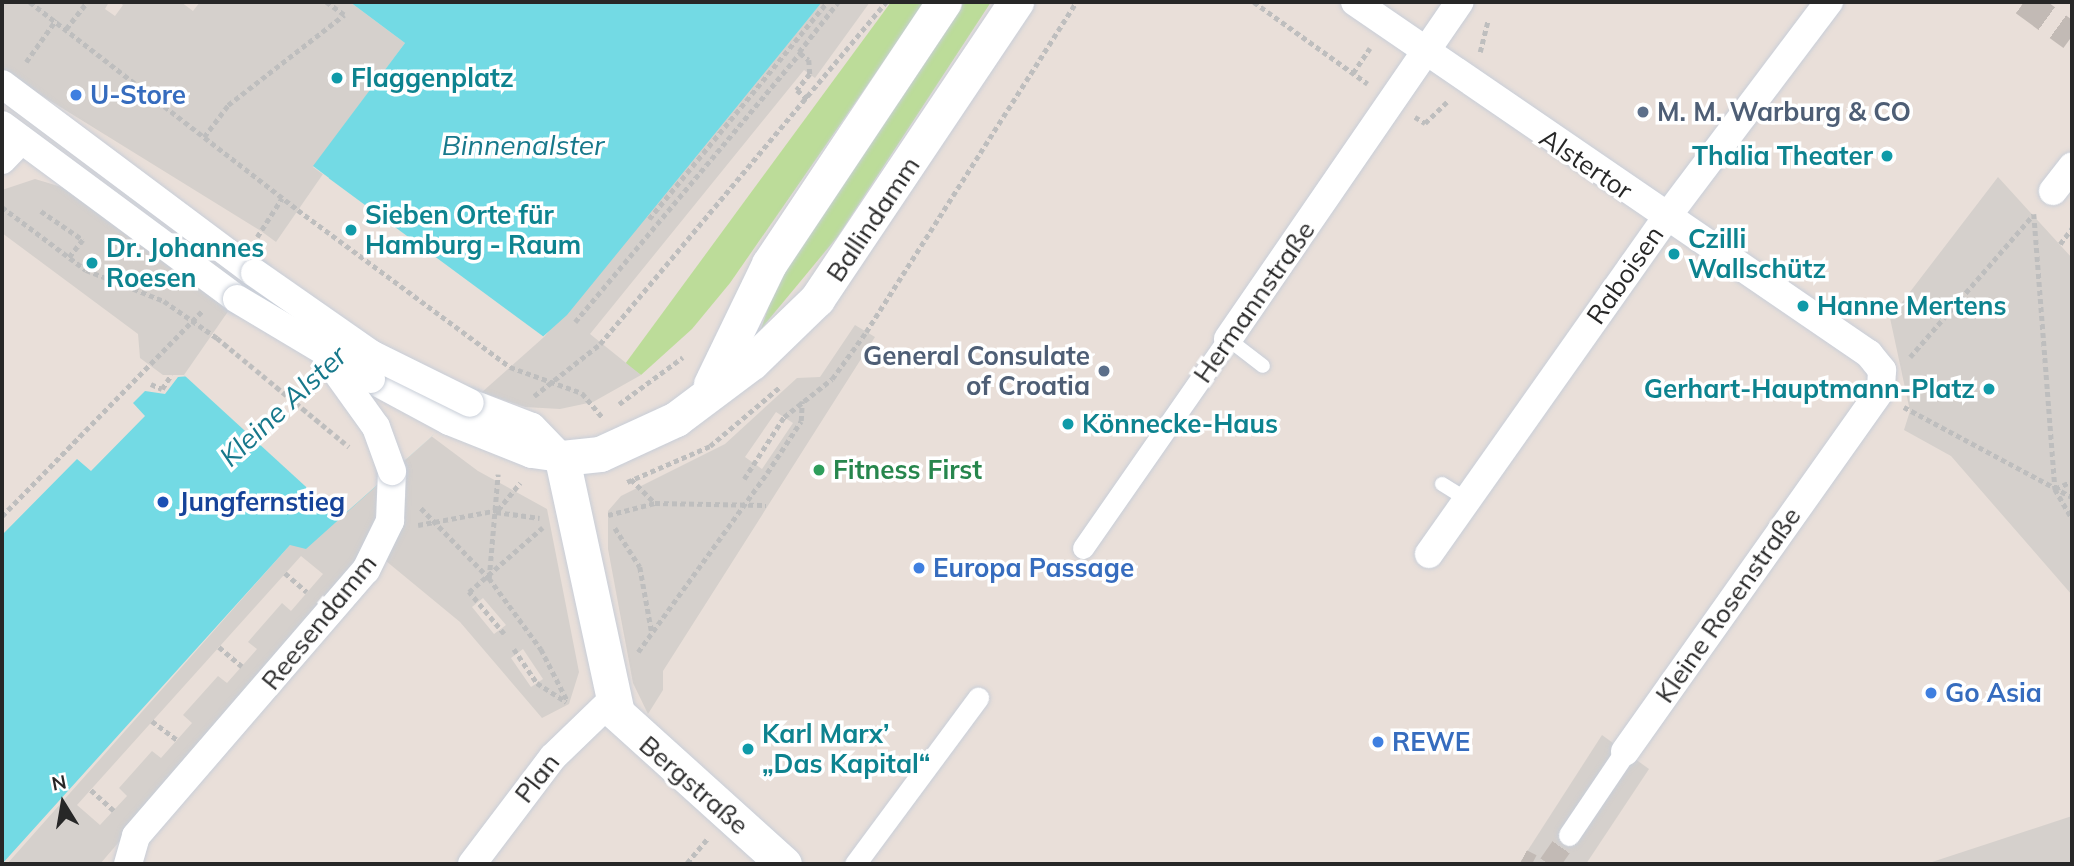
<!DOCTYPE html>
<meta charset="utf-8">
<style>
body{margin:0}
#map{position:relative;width:2074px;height:866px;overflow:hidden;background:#e9dfd9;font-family:Mulish,sans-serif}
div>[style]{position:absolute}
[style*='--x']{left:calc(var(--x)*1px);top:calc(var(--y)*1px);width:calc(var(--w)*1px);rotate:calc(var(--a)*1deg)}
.green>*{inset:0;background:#bcdc99}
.plaza>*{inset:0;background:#d5d0cc}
.water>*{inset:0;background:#73dae4}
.pier>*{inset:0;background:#e9dfd9}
.pedestrian-tunnel>*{height:21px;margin-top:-10.5px;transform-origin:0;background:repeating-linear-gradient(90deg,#c2bab5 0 21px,transparent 0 31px)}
.minor-tunnel>*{height:28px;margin-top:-14px;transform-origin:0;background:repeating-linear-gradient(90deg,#c2bab5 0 28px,transparent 0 42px)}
.path>*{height:4.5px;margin-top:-2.25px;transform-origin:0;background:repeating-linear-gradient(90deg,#bebebe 0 5px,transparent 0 8.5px)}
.roads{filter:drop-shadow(0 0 2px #c8ced8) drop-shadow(0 0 2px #c8ced8)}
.service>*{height:14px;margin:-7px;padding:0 7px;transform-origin:7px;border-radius:7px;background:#fff}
.pedestrian>*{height:21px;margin:-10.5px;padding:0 10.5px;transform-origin:10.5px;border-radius:10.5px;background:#fff}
.minor>*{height:28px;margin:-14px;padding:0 14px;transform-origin:14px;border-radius:14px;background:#fff}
.tertiary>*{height:35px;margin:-17.5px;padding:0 17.5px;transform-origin:17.5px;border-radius:17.5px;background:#fff}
.path-bridge>*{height:4.5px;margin-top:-2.25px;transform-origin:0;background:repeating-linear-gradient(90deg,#bebebe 0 5px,transparent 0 8.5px)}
.bridges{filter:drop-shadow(0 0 2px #c8ced8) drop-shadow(0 0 2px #c8ced8)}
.minor-bridge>*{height:28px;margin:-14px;padding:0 14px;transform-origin:14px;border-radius:14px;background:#fff}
.dots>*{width:19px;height:19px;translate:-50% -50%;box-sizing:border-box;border:4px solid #fff;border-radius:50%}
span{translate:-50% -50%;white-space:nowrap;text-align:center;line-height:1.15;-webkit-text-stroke:7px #fff;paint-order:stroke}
.culture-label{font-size:26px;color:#0d838f;font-weight:700}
.left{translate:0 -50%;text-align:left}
.right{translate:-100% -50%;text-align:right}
.shop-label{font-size:26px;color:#366cbe;font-weight:700}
.service-label{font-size:26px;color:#4e5e75;font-weight:700}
.street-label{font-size:26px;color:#272727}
.leisure-label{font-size:26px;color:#27864d;font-weight:700}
.transit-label{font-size:26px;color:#164399;font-weight:700}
.water-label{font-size:28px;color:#17788b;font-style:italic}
.frame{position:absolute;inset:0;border:4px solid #272727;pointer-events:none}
.north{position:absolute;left:28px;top:768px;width:70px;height:70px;-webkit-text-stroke:5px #fff;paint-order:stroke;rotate:349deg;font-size:19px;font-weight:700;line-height:28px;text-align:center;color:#272727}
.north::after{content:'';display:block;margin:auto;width:24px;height:32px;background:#272727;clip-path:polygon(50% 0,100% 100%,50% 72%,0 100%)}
</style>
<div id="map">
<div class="green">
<div style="clip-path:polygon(891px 2px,925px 2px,730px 283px,692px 329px,641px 375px,625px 364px)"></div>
<div style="clip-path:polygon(964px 2px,991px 2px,838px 236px,761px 329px,778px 279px)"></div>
</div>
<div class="plaza">
<div style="clip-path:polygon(2px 2px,109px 2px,105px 9px,115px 16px,123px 5px,119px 2px,181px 2px,193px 11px,200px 2px,350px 2px,405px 43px,313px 167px,544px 337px,822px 2px,870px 2px,815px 78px,804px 70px,590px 334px,641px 375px,593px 402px,560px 409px,525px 407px,481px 392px,261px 231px,15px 79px,2px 69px)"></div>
<div style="clip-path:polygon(1998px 177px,2072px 258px,2072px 595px,1951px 456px,1904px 430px,1910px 411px,1890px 318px)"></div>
<div style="clip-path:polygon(evenodd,35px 179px,68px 189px,278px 348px,378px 470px,375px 525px,348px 576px,100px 864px,7px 864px,290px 545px,337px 515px,184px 375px,163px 375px,140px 358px,138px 334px,2px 233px,2px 190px,35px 179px,301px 556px,323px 574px,291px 611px,282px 603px,248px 642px,257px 649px,227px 683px,218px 676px,183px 715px,192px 723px,161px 758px,152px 751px,119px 788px,127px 796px,100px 825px,77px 805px,301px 556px)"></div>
<div style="clip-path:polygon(evenodd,855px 325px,875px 337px,663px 671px,663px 690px,648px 714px,633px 683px,608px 549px,608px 511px,621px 496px,725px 444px,797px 378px,820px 377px,855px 325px,776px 412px,793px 423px,762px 469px,745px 457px,776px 412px)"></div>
<div style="clip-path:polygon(evenodd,387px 403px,478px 471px,547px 509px,579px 672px,569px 704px,542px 718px,460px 622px,386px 561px,406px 496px,387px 403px,483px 598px,506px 625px,494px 634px,472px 607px,483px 598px,387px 403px,523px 649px,543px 679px,531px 687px,511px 658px,523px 649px)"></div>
<div style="clip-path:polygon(1602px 735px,1649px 769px,1586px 864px,1519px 864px)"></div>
<div style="clip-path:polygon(2072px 816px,2072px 864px,1926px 864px)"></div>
</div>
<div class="water">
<div style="clip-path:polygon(350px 2px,822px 2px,567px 315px,306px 549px,290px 545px,2px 864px,2px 535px,77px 459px,91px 471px,145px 416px,133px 403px,145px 391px,165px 394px,178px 377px,190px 376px,329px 178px,313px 166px,405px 43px)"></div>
</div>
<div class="pier">
<div style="clip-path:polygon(323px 174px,544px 337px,340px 518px,184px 375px)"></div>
</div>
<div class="pedestrian-tunnel">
<div style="--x:1522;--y:859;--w:11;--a:27"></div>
<div style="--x:1549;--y:864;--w:35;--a:-55"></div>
</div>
<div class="minor-tunnel">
<div style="--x:2024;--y:2;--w:59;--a:36.1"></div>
</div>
<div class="path">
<div style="--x:30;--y:2;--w:339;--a:37.8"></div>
<div style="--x:1254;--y:2;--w:140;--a:35.7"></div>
<div style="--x:66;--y:29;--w:34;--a:-52"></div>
<div style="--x:799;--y:52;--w:63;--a:-52"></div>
<div style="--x:1480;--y:52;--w:33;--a:-76"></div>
<div style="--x:26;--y:62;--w:52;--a:-54.5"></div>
<div style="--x:1353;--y:73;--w:30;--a:-56"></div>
<div style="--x:1415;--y:117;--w:12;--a:31"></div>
<div style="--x:1425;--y:123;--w:32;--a:-44"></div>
<div style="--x:204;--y:137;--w:40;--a:-53"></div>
<div style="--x:228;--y:105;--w:147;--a:-37.8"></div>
<div style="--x:344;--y:15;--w:22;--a:-144"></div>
<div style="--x:2;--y:207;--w:105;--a:36.9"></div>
<div style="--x:86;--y:270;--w:84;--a:21.7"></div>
<div style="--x:164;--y:301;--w:65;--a:34.9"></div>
<div style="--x:41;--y:211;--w:51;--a:34.6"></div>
<div style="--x:83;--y:240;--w:23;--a:128"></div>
<div style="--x:2034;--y:214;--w:276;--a:85.6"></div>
<div style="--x:2055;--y:489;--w:34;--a:60"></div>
<div style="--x:649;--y:219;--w:281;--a:-50.6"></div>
<div style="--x:257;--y:237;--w:46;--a:-57.3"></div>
<div style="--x:2060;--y:244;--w:20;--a:-53"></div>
<div style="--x:575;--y:322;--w:351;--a:-50.1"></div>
<div style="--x:800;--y:53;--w:11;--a:38"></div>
<div style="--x:809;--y:60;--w:14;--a:86"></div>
<div style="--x:810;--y:74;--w:21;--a:129"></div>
<div style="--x:797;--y:90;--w:16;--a:40"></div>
<div style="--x:1910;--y:357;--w:188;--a:-49.1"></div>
<div style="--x:510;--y:367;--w:77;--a:19.9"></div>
<div style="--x:582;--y:393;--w:31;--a:50"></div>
<div style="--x:151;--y:384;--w:12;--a:24"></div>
<div style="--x:162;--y:389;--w:17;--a:-57"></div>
<div style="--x:534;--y:396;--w:84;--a:-38.2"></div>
<div style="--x:600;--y:344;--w:446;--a:-50.1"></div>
<div style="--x:619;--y:404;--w:79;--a:-36.3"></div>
<div style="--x:1904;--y:407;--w:191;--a:28.2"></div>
<div style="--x:631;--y:479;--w:34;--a:45"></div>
<div style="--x:655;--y:503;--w:111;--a:1"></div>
<div style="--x:744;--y:479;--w:74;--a:-57.2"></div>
<div style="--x:784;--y:417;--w:61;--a:-38.4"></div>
<div style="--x:832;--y:379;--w:58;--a:-54.1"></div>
<div style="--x:866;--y:332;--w:391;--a:-57.5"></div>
<div style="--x:627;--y:482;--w:90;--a:-23.4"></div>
<div style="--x:710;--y:446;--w:93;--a:-40.2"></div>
<div style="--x:2055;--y:489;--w:19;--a:-25"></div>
<div style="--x:421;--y:508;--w:98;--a:45.8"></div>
<div style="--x:489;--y:578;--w:88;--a:53.8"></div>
<div style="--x:541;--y:649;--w:57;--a:63"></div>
<div style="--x:496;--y:512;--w:44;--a:7.8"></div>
<div style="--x:608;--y:515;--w:49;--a:-14.3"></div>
<div style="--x:2;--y:516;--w:286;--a:-45.7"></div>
<div style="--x:418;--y:525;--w:81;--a:-10.6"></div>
<div style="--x:498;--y:510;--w:35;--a:-51"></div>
<div style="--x:615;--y:528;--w:46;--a:57.3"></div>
<div style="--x:640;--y:567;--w:67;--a:79.7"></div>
<div style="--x:285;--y:573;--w:29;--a:41"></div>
<div style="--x:489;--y:578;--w:104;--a:-85.1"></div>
<div style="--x:504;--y:634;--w:55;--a:-129.8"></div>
<div style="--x:469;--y:592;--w:98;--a:-41.3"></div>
<div style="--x:219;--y:647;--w:30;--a:40"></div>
<div style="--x:514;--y:649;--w:41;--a:55.9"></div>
<div style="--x:537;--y:683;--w:35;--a:33"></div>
<div style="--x:638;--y:652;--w:221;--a:-54.2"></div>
<div style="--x:767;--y:473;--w:62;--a:-56.8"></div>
<div style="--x:801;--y:421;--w:20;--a:-87"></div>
<div style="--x:152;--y:721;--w:31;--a:37"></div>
<div style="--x:91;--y:790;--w:31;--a:42"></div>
<div style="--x:687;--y:863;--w:31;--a:-50"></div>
</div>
<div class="roads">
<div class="service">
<div style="--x:1228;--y:339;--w:44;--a:37.6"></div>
<div style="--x:1442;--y:484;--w:28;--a:32"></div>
</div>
<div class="pedestrian">
<div style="--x:1083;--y:548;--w:254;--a:-55.2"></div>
<div style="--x:1569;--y:835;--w:100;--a:-56"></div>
<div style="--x:855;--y:864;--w:207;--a:-53.5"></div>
</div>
<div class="minor">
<div style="--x:1355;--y:2;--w:623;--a:34.4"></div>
<div style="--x:1869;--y:354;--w:21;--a:51"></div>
<div style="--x:1882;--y:370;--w:20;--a:93"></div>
<div style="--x:1881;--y:390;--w:443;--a:125.3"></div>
<div style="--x:2;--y:84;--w:316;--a:36.8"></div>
<div style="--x:2;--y:125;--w:292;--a:36.5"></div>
<div style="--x:2;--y:160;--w:28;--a:-46"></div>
<div style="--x:2053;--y:191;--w:31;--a:-52"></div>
<div style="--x:1228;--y:339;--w:409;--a:-55.5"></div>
<div style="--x:371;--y:379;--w:89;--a:28.3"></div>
<div style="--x:449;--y:421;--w:89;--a:21.7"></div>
<div style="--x:532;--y:454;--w:30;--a:8"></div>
<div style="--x:470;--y:403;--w:66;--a:21.2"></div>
<div style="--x:532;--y:427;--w:43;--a:45.9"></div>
<div style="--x:1429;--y:554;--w:411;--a:-54.8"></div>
<div style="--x:1666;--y:218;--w:271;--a:-53"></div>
<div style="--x:128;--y:864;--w:29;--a:-74"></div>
<div style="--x:136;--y:836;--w:352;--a:-49.2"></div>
<div style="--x:366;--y:570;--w:55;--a:-63.9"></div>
<div style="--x:390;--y:521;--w:50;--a:-87.7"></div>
<div style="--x:472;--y:864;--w:134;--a:-52.9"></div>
<div style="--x:553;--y:757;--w:81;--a:-44"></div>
</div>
<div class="tertiary">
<div style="--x:711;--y:384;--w:133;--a:-64.2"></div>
<div style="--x:769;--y:264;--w:315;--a:-56.3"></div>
<div style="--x:784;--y:864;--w:225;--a:-137.9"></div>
<div style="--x:617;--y:713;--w:261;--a:-102.2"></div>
<div style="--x:562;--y:458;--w:38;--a:-6"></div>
<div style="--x:600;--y:454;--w:84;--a:-24.7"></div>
<div style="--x:676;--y:419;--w:95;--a:-36.9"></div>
<div style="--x:752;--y:362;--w:91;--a:-44.1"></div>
<div style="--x:817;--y:299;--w:358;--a:-56.2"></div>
</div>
</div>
<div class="path-bridge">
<div style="--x:298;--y:210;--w:264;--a:36.5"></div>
<div style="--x:217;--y:338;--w:171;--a:39.5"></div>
</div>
<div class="bridges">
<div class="minor-bridge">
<div style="--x:255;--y:273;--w:141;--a:34.9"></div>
<div style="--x:371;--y:354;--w:110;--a:26.3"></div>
<div style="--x:237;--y:299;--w:156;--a:30.8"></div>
<div style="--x:328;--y:360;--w:82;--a:54.4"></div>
<div style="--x:376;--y:427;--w:47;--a:70"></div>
</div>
</div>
<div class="dots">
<div style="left:337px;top:78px;background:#0f9aa8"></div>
<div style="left:76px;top:95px;background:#3f7fe0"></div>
<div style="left:1643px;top:112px;background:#5c6f8a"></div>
<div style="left:1887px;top:156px;background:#0f9aa8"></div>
<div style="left:351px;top:230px;background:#0f9aa8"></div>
<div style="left:1674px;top:254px;background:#0f9aa8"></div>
<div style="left:92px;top:263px;background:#0f9aa8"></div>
<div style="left:1803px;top:306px;background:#0f9aa8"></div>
<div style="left:1104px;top:371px;background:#5c6f8a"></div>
<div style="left:1989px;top:389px;background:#0f9aa8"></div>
<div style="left:1068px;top:424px;background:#0f9aa8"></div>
<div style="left:819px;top:470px;background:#2e9e5b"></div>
<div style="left:163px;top:502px;background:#1a4fb4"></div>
<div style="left:919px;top:568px;background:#3f7fe0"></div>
<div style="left:1931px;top:693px;background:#3f7fe0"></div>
<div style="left:1378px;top:742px;background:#3f7fe0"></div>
<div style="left:748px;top:749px;background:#0f9aa8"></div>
</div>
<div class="culture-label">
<span class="left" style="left:351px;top:78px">Flaggenplatz</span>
<span class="right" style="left:1873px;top:156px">Thalia Theater</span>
<span class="left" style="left:365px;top:230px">Sieben Orte für<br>Hamburg - Raum</span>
<span class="left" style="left:1688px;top:254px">Czilli<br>Wallschütz</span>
<span class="left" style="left:106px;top:263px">Dr. Johannes<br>Roesen</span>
<span class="left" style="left:1817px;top:306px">Hanne Mertens</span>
<span class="right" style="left:1975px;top:389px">Gerhart-Hauptmann-Platz</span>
<span class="left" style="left:1082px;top:424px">Könnecke-Haus</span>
<span class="left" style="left:762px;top:749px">Karl Marx’<br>„Das Kapital“</span>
</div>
<div class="shop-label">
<span class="left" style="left:90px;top:95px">U-Store</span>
<span class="left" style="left:933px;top:568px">Europa Passage</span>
<span class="left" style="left:1945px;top:693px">Go Asia</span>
<span class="left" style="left:1392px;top:742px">REWE</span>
</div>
<div class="service-label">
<span class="left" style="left:1657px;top:112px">M. M. Warburg &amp; CO</span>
<span class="right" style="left:1090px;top:371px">General Consulate<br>of Croatia</span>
</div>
<div class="street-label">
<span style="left:1586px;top:164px;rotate:34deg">Alstertor</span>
<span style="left:873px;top:219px;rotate:-56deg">Ballindamm</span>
<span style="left:1625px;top:275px;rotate:-55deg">Raboisen</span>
<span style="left:1254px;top:302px;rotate:-55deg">Hermannstraße</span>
<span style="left:1728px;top:605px;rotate:-55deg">Kleine Rosenstraße</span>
<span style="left:319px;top:622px;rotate:-51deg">Reesendamm</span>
<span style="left:537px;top:778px;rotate:-52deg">Plan</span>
<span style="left:694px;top:785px;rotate:41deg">Bergstraße</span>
</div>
<div class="leisure-label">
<span class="left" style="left:833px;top:470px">Fitness First</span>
</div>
<div class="transit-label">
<span class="left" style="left:179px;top:502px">Jungfernstieg</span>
</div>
<div class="water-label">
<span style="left:523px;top:145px">Binnenalster</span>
<span style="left:283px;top:406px;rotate:-43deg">Kleine Alster</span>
</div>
<div class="frame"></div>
<div class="north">N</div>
</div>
